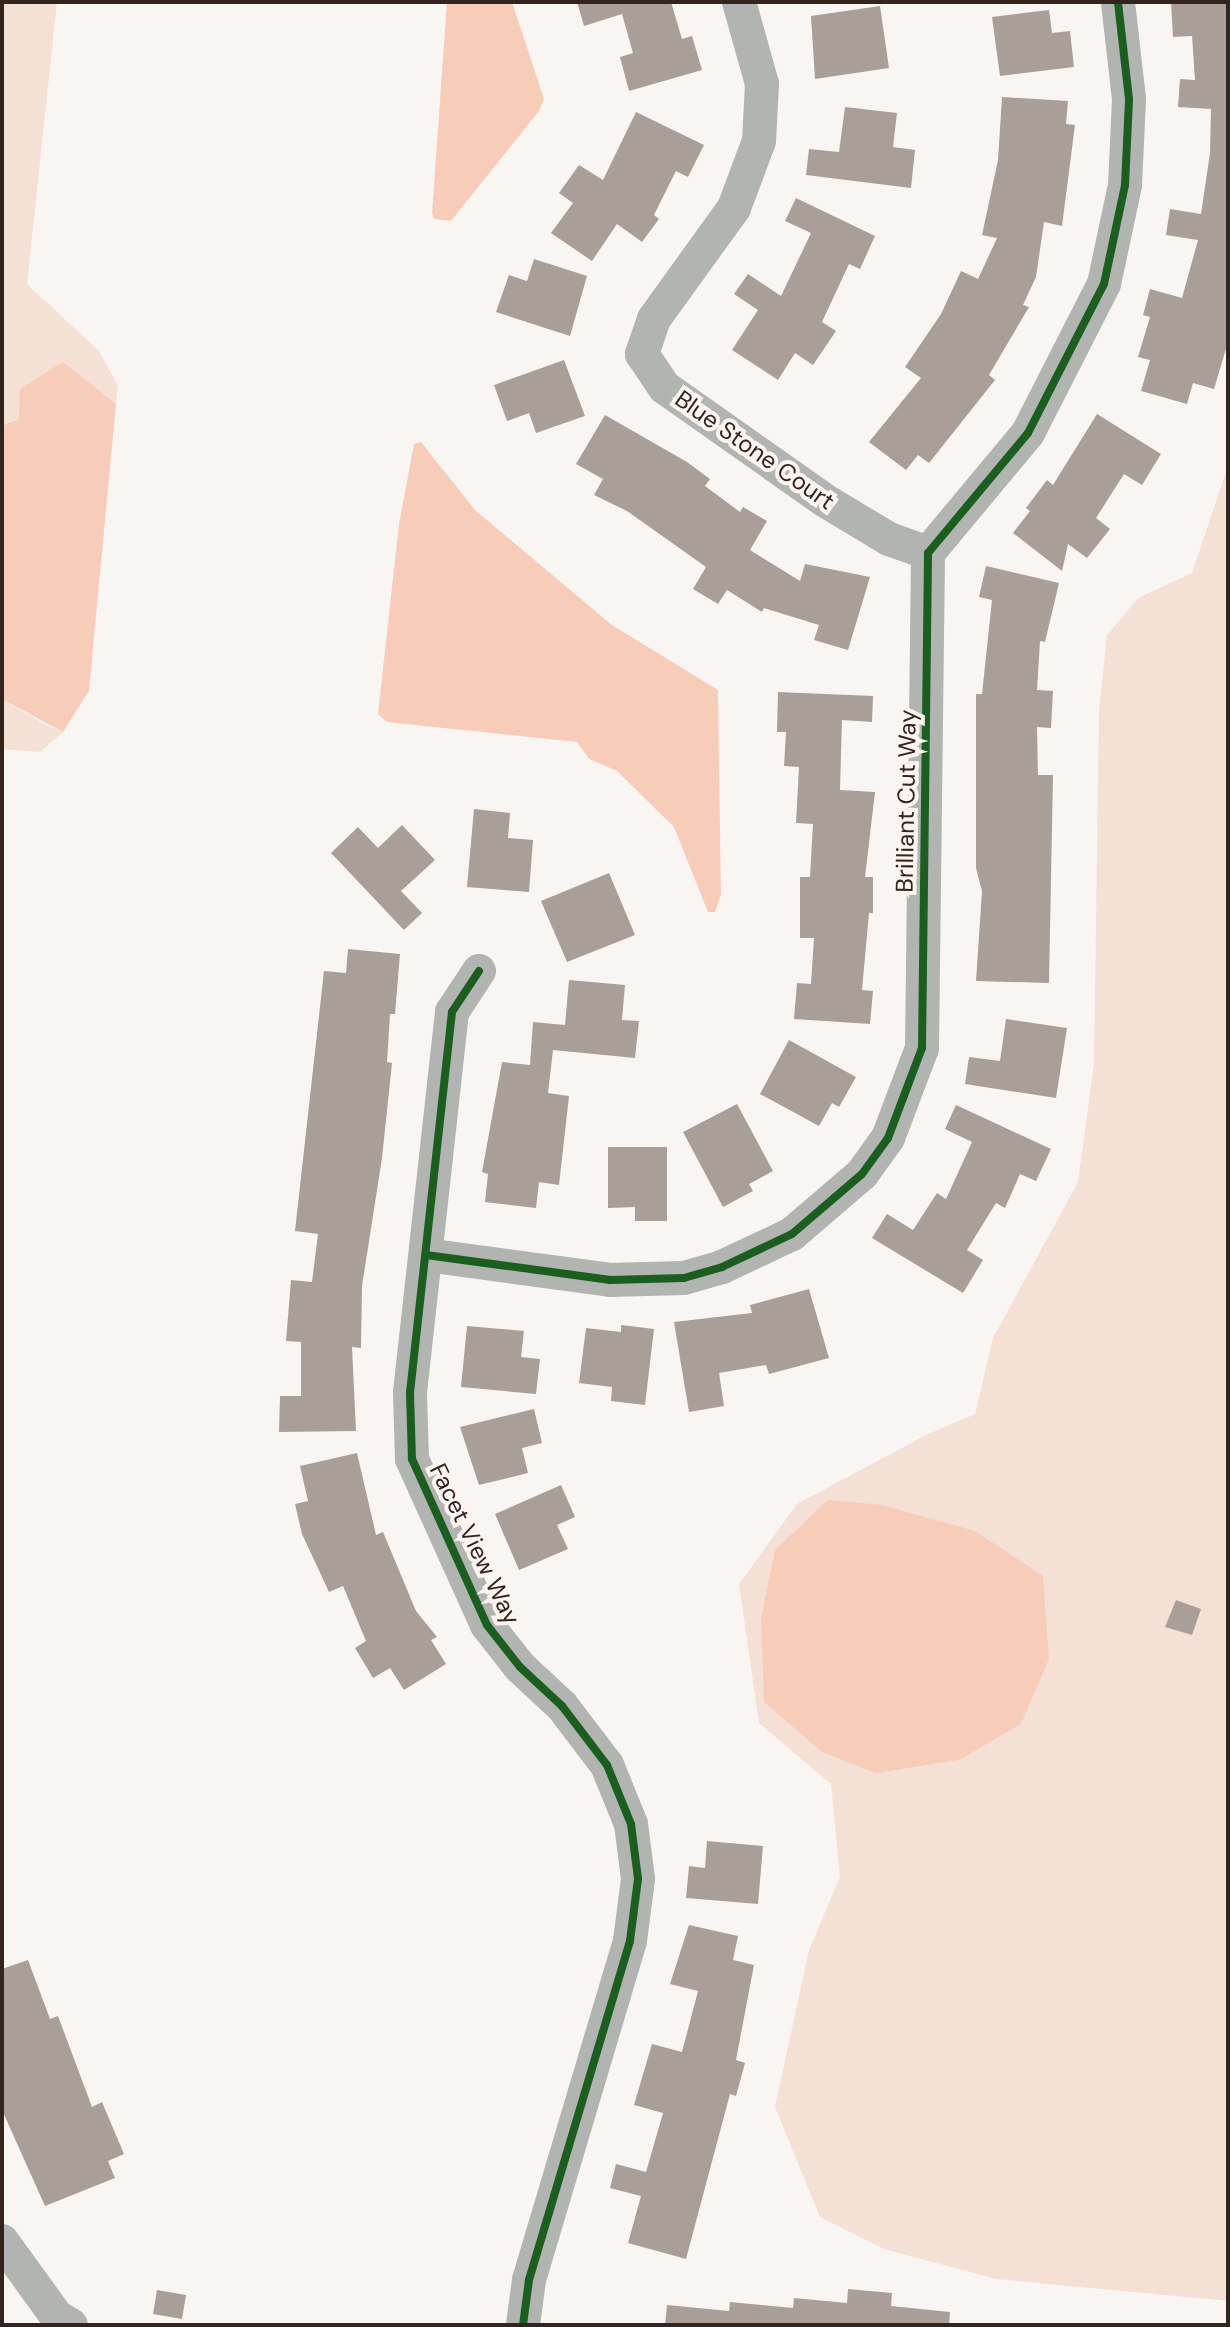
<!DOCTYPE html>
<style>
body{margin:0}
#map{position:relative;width:1230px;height:2327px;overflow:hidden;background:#f9f5f3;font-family:"DM Sans",sans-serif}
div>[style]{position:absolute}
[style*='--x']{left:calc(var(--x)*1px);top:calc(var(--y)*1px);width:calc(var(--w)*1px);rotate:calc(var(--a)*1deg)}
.green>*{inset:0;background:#f5e0d6}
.water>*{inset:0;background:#f7cdba}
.building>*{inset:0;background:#a99e98}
.minor>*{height:34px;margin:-17px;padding:0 17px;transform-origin:17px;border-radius:17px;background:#b2b4b2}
.cycleway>*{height:8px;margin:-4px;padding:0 4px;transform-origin:4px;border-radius:4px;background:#1b5e20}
span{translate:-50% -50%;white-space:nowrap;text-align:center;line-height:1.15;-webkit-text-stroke:8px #fcf4f0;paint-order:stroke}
.street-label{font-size:24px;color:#33251e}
.frame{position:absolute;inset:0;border:4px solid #33251e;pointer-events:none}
</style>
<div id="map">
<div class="green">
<div style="clip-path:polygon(2px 2px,57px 2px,27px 284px,99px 351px,118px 386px,116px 404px,63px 363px,19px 419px,2px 426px)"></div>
<div style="clip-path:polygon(1228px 466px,1228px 2301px,996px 2279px,884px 2249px,820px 2217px,775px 2107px,809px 1950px,840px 1877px,831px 1784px,759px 1723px,739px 1584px,797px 1504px,926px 1435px,975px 1414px,993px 1338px,1078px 1182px,1094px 1064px,1099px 711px,1107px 635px,1138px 598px,1192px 573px)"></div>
<div style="clip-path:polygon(2px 699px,42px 723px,63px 732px,40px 752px,2px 749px)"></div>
</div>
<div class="water">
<div style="clip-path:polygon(447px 2px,512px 2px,544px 99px,539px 111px,451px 221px,434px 219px,432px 213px)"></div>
<div style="clip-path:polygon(63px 362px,116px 404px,89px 691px,63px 732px,2px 699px,2px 426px,19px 419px,20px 389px)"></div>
<div style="clip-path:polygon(421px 442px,476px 511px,612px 625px,718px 690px,721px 895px,715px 912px,708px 912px,674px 827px,617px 771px,589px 759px,577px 742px,387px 722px,378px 714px,399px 524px,414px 444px)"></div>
<div style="clip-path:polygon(828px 1500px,882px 1505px,975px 1531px,1043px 1576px,1049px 1659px,1021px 1724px,959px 1760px,876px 1773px,822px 1752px,764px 1702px,761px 1618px,775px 1550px)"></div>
</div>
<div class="building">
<div style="clip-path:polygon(577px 2px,671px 2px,682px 39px,692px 36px,702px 70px,629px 91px,620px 57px,633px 53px,622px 14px,584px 26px)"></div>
<div style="clip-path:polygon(1171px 2px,1228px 2px,1228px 342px,1214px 389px,1193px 383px,1187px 404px,1141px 391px,1150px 360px,1138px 357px,1150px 317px,1143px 315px,1150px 289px,1182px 298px,1198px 240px,1166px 235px,1170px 209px,1201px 214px,1210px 153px,1211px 109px,1178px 107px,1180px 79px,1195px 80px,1192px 36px,1173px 37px)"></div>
<div style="clip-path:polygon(880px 6px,889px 68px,815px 79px,811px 16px)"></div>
<div style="clip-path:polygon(1049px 10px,1052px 33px,1070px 31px,1074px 67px,1000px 76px,992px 17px)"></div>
<div style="clip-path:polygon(1002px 97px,1068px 101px,1066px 124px,1075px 125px,1062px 226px,1044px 222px,1036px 277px,1023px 305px,1029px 307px,989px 375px,995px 380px,929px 463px,918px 455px,906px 470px,869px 442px,921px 378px,905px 367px,941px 314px,961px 271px,978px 279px,997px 238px,982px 235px,998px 160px)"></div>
<div style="clip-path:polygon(845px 107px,897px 113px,893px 147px,915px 150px,911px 188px,806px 175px,809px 149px,839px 152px)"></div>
<div style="clip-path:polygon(636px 112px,704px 145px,688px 177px,676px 171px,654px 215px,659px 219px,642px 242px,617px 224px,592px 261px,551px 233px,573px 203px,559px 193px,579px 165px,603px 180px)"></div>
<div style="clip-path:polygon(796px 198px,875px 236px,860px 269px,849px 264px,822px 322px,836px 331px,813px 365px,795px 353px,778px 380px,732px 350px,758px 310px,734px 294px,748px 274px,781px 296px,811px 233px,785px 221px)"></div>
<div style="clip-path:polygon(534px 259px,587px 276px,570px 336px,496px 312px,509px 275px,527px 281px)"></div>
<div style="clip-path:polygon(564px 360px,585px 416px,536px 433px,529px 413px,507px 421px,494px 385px)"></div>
<div style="clip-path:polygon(1097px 414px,1161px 454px,1142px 485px,1124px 474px,1096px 518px,1110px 529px,1087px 558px,1068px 544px,1062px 571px,1013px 533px,1030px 511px,1026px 508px,1047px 480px,1053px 485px)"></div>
<div style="clip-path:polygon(605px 415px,687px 462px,710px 479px,705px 486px,740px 512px,743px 507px,767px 521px,750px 550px,800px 581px,805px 564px,870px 577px,848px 650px,814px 640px,819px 625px,764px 608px,762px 612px,727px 590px,718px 604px,693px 589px,706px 567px,627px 511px,594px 495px,603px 479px,576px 464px)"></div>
<div style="clip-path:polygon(986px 566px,1059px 583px,1045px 642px,1040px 641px,1037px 690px,1053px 691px,1051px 728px,1037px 727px,1038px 775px,1053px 775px,1049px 983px,976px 981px,982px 891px,976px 868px,976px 694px,982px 694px,992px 600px,979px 597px)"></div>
<div style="clip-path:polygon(778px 692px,873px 696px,872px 722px,842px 720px,840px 790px,875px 792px,865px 877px,873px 877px,873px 913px,869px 913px,862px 990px,873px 991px,870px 1024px,794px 1019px,797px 983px,811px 984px,814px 938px,800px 938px,800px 877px,810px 877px,813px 824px,796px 823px,799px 767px,784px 766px,786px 732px,777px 732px)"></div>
<div style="clip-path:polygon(474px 809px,510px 813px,508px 838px,533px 840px,529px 892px,467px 887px)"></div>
<div style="clip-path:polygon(402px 825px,435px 860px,401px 891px,422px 913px,404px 930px,331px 853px,358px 827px,378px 848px)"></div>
<div style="clip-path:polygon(609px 873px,635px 935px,567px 962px,541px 901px)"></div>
<div style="clip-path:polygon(348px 949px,400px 954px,395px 1014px,390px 1014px,387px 1062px,392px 1063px,382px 1158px,362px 1286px,361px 1348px,352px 1347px,356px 1431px,279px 1432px,280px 1396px,301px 1396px,301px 1342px,286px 1341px,291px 1280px,312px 1282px,318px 1234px,295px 1231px,324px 971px,346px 973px)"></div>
<div style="clip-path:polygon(569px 980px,625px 985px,622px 1020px,639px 1021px,635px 1058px,553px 1050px,548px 1093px,569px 1096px,559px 1185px,539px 1182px,536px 1208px,485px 1202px,488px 1174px,482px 1172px,502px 1062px,530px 1065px,533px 1022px,565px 1025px)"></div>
<div style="clip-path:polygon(1006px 1019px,1067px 1028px,1056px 1098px,965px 1084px,969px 1057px,1000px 1061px)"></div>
<div style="clip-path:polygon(789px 1040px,856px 1077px,839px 1107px,832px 1103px,819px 1126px,760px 1094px)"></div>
<div style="clip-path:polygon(737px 1104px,773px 1171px,749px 1184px,753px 1191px,723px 1207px,683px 1132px)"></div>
<div style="clip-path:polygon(956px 1105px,1051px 1149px,1036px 1181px,1020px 1174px,1005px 1208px,996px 1203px,967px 1250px,983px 1260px,963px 1293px,872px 1238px,887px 1214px,913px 1230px,937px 1193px,946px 1199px,972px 1142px,945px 1129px)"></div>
<div style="clip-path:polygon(608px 1147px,667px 1147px,667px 1221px,635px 1221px,635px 1207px,608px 1208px)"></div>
<div style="clip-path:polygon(809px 1289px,829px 1358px,769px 1374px,766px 1365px,719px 1373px,724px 1406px,689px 1412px,674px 1322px,752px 1313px,750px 1305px)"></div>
<div style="clip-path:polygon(621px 1325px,654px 1329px,645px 1405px,611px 1401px,612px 1387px,579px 1383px,586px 1328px,621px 1332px)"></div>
<div style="clip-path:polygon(467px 1326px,524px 1331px,521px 1357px,540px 1359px,536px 1394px,461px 1387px)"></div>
<div style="clip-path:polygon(534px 1409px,542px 1443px,522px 1448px,528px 1473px,479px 1485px,460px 1427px)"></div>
<div style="clip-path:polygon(357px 1453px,376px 1535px,383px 1532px,416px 1611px,437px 1637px,431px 1640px,446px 1664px,404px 1690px,390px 1668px,373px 1678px,355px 1648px,366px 1641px,343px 1586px,329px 1592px,302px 1534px,295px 1504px,308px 1501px,300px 1466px)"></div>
<div style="clip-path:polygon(561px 1485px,575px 1517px,557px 1525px,568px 1549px,519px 1570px,495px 1514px)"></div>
<div style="clip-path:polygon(1176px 1600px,1201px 1609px,1192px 1635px,1165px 1627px)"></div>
<div style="clip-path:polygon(707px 1841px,763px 1846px,758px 1904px,686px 1898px,689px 1866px,705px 1868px)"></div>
<div style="clip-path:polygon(689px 1925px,738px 1936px,733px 1960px,754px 1965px,736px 2060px,745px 2063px,736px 2096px,730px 2094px,686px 2259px,628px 2243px,641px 2196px,610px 2188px,616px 2164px,646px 2172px,663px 2113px,634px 2105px,652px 2044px,682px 2052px,698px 1991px,670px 1984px)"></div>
<div style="clip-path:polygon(28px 1960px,50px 2019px,58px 2016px,92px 2107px,102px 2102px,124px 2154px,108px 2161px,115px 2178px,45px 2206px,2px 2110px,2px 1969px)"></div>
<div style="clip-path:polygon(848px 2289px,892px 2293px,891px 2306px,950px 2312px,949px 2325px,665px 2325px,667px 2305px,729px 2311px,730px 2302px,793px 2308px,794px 2298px,847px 2303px)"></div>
<div style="clip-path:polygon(157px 2290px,186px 2295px,182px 2319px,153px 2314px)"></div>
</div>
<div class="minor">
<div style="--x:739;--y:2;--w:85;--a:74.3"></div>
<div style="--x:762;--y:84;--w:57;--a:93"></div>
<div style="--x:759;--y:141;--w:72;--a:110.5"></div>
<div style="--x:734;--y:208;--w:137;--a:125.8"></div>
<div style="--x:654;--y:319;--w:37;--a:109"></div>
<div style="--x:642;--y:354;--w:40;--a:56"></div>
<div style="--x:664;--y:387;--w:196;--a:35.2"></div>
<div style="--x:824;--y:500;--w:76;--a:31"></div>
<div style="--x:889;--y:539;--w:41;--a:19.7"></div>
<div style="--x:479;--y:971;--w:49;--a:123.4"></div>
<div style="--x:452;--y:1012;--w:383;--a:96.3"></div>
<div style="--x:410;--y:1393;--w:66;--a:88.3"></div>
<div style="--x:412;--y:1459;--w:182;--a:65.7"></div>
<div style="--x:487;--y:1625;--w:53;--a:51.8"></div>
<div style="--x:520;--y:1667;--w:57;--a:42.9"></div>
<div style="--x:562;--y:1706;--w:74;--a:52.7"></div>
<div style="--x:607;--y:1765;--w:64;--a:67.9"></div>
<div style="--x:631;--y:1824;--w:55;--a:82.7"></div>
<div style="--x:638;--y:1879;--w:63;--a:97.4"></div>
<div style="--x:630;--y:1941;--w:354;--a:106.6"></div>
<div style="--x:529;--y:2280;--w:45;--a:97.6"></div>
<div style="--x:426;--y:1255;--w:186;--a:7.7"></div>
<div style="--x:610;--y:1280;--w:74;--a:-1.5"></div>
<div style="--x:684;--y:1278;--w:40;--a:-16"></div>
<div style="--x:722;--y:1267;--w:77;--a:-25.2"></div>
<div style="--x:792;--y:1234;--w:92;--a:-40.6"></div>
<div style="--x:862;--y:1174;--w:44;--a:-54.2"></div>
<div style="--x:888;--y:1138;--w:96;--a:-69.3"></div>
<div style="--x:922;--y:1048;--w:495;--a:-89.3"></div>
<div style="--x:928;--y:553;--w:156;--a:-50.2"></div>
<div style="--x:1028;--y:433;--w:167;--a:-63"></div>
<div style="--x:1104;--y:284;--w:101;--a:-78"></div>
<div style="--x:1125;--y:185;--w:86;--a:-87.3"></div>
<div style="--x:1129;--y:99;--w:98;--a:-96.5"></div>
<div style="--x:2;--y:2241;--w:94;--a:54.1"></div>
<div style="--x:57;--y:2317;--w:16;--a:30"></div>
</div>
<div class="cycleway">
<div style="--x:479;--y:971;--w:49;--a:123.4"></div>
<div style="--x:452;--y:1012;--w:383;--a:96.3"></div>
<div style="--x:410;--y:1393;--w:66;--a:88.3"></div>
<div style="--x:412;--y:1459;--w:182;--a:65.7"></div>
<div style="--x:487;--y:1625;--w:53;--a:51.8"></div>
<div style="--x:520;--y:1667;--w:57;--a:42.9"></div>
<div style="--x:562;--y:1706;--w:74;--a:52.7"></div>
<div style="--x:607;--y:1765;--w:64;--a:67.9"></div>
<div style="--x:631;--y:1824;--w:55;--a:82.7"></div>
<div style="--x:638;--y:1879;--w:63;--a:97.4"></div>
<div style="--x:630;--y:1941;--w:354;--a:106.6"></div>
<div style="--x:529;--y:2280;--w:45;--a:97.6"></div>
<div style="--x:426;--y:1255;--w:186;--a:7.7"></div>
<div style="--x:610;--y:1280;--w:74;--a:-1.5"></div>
<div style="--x:684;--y:1278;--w:40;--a:-16"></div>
<div style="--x:722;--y:1267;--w:77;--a:-25.2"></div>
<div style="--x:792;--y:1234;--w:92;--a:-40.6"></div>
<div style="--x:862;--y:1174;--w:44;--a:-54.2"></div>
<div style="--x:888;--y:1138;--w:96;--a:-69.3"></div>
<div style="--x:922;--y:1048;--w:495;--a:-89.3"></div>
<div style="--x:928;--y:553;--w:156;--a:-50.2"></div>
<div style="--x:1028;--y:433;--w:167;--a:-63"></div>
<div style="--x:1104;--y:284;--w:101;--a:-78"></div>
<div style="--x:1125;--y:185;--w:86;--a:-87.3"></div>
<div style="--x:1129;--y:99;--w:98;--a:-96.5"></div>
</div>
<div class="street-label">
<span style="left:755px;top:450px;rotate:35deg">Blue Stone Court</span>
<span style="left:906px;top:801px;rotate:-89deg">Brilliant Cut Way</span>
<span style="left:475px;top:1544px;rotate:64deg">Facet View Way</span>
</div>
<div class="frame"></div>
</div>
